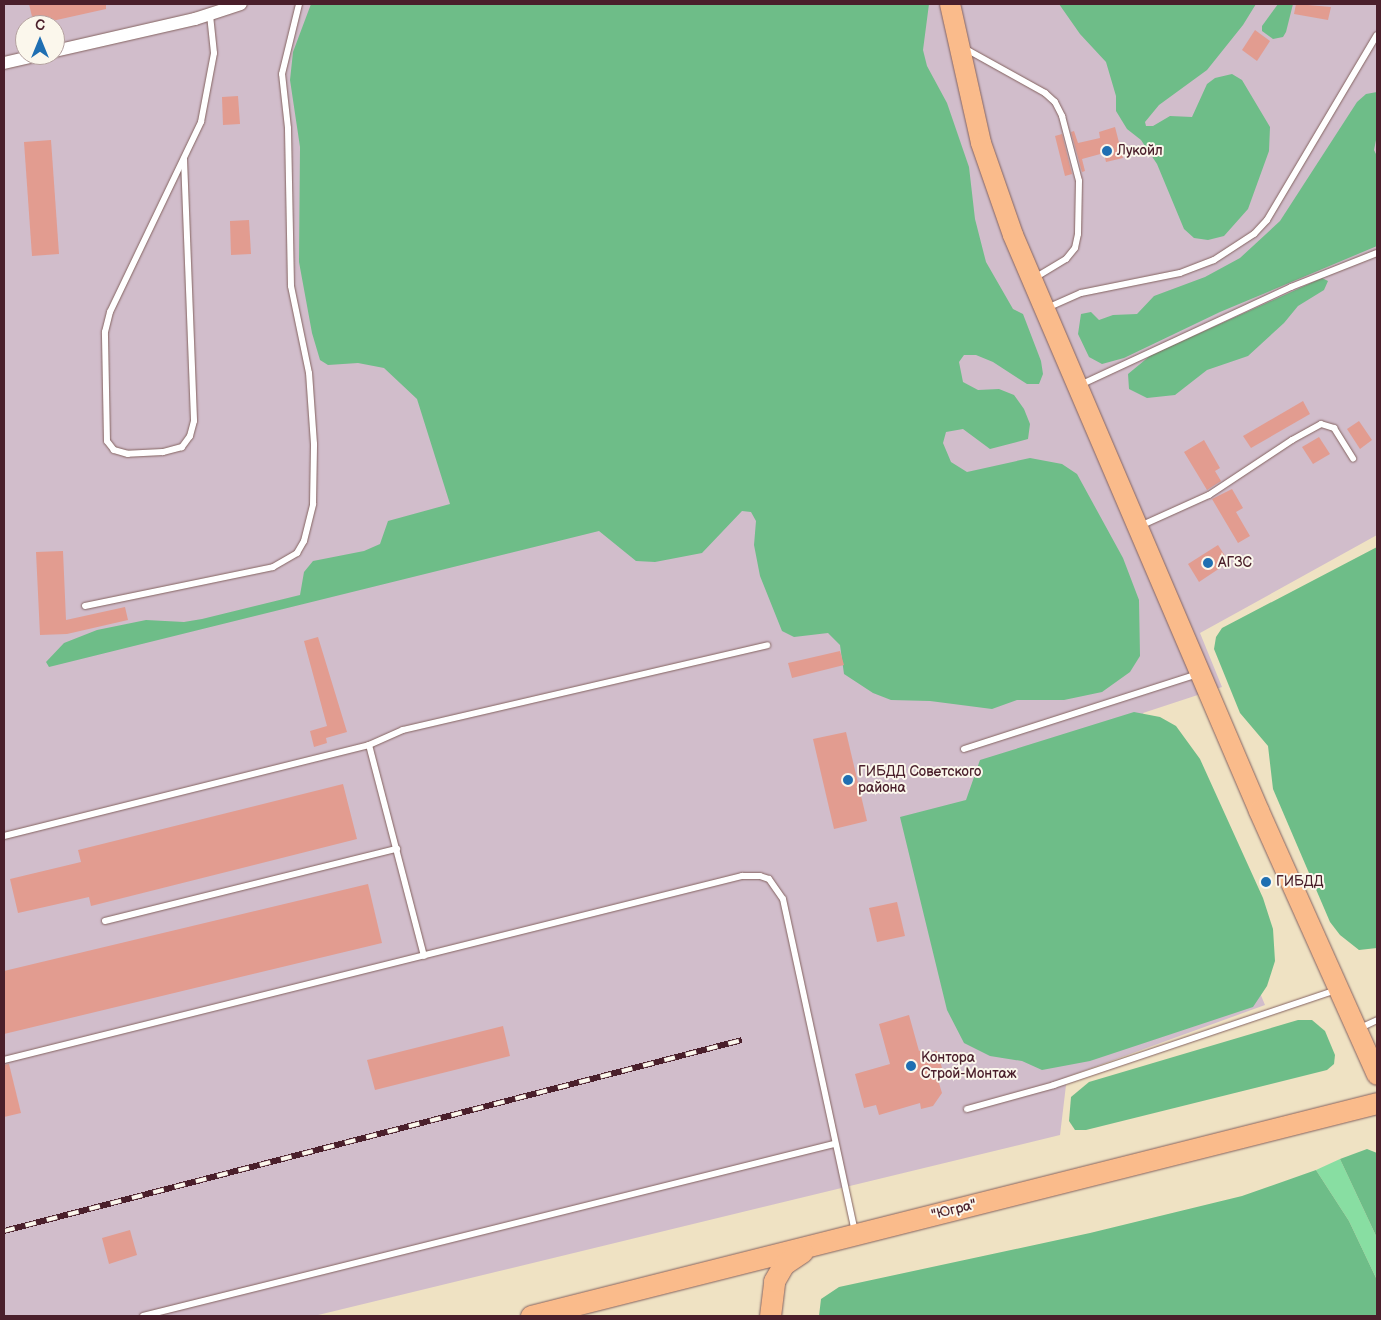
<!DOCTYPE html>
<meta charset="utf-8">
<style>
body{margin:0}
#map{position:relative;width:1381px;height:1320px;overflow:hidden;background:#efe2c3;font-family:"Balsamiq Sans",sans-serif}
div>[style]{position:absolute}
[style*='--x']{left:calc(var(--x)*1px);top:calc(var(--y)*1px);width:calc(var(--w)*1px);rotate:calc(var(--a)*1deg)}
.industrial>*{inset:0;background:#d1bdcb}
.green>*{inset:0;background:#88dea2}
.forest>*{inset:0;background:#6ebd88}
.building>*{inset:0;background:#e29c90}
.roads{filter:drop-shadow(0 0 1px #846360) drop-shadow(0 0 1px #846360)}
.service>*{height:6px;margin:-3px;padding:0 3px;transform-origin:3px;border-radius:3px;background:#fff}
.minor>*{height:12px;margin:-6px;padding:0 6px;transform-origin:6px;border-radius:6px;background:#fff}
.primary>*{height:20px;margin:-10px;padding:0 10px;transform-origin:10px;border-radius:10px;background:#fabb8b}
.trunk>*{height:21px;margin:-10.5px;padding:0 10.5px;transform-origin:10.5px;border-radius:10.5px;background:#fabb8b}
.rail>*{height:5.5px;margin-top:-2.75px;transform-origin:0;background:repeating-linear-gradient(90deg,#fbf7ec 0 11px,#4a1f2b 0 22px);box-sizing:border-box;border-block:1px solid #4a1f2b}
.dots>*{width:14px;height:14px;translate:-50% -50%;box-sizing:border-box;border:2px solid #fbf7ec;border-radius:50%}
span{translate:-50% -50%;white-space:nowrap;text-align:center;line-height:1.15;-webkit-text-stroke:4px #fbf7ec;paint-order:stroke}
.poi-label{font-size:14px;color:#4a1f2b}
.left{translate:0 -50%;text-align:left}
.street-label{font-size:14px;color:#4a1f2b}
.frame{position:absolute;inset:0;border:5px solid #4a1f2b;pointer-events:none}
.north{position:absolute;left:15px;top:15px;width:50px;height:50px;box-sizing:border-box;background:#fbf7ec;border:1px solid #b4a19f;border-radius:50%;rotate:0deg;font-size:14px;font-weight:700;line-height:20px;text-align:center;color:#4a1f2b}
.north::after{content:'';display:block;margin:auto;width:18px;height:22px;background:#1f6fb2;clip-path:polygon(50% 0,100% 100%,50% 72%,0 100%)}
</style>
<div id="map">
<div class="industrial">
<div style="clip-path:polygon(evenodd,4px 4px,1377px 4px,1377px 535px,1200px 633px,1222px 687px,1143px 713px,1265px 1005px,1067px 1077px,1060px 1135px,314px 1316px,4px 1316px,4px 4px,25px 25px,55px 25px,55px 55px,25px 55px,25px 25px)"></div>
</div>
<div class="green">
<div style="clip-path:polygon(1340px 1159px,1377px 1238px,1377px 1280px,1349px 1221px,1316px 1170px)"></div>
</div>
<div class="forest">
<div style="clip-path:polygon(311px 4px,929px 4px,923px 50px,927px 66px,947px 103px,969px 167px,975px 219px,986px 262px,1013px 309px,1023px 314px,1041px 361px,1043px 374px,1039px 384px,1027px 384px,993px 362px,976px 355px,964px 355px,959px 362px,963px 382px,978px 390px,999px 389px,1014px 395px,1024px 409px,1030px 424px,1028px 439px,990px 449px,963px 429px,946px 432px,943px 443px,951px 462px,967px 472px,1030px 458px,1062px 464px,1077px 474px,1123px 558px,1139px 600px,1140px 656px,1130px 672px,1102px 692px,1064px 700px,1017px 700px,992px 709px,930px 701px,891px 700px,873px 693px,844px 674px,840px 645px,828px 633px,794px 637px,782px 631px,760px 576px,754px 545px,756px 521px,751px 512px,742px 511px,702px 553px,655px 562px,636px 561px,599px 531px,49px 667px,46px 662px,64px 643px,97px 630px,146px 620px,184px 622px,202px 619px,300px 595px,304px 572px,313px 561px,364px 551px,380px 544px,388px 521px,450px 504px,417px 399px,384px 368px,358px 363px,328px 365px,320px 360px,312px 333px,299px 262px,300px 147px,290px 80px,293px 52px)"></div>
<div style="clip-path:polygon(1059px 4px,1256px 4px,1243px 25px,1207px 70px,1159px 105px,1145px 122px,1146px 126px,1153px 126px,1170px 116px,1192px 117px,1207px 84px,1215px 78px,1232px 74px,1242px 80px,1270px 127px,1269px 151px,1248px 209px,1224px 236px,1208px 240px,1194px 238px,1184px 229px,1157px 164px,1141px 140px,1127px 129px,1116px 111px,1116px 96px,1106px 62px,1080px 34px)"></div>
<div style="clip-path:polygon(1278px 4px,1293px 4px,1286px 32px,1283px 37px,1273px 39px,1262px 31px,1262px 26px)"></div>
<div style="clip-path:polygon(1377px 92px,1377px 135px,1374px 150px,1377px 156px,1377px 246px,1220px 312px,1124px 358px,1102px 364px,1089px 357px,1078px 334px,1081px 314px,1091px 312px,1099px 320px,1113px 315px,1137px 314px,1154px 296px,1205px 277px,1240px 258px,1280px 221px,1357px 102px,1366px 94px)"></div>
<div style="clip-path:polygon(1322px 278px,1328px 281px,1324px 290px,1298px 306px,1284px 323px,1248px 356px,1207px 370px,1175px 395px,1147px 398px,1129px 389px,1128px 374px,1151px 355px)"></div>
<div style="clip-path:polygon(1377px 547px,1377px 948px,1359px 950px,1340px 935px,1330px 922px,1273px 789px,1268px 746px,1240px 713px,1214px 649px,1216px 637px,1222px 628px)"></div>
<div style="clip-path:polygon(1134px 712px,1160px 717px,1176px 726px,1200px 759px,1263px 898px,1273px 929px,1275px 961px,1267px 986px,1253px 1007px,1090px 1061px,1042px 1070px,1022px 1061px,990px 1056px,964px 1043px,947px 1010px,900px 817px,966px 800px,980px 760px)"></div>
<div style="clip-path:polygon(1298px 1020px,1312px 1020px,1325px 1031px,1335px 1055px,1334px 1064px,1327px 1070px,1086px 1130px,1075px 1130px,1069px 1121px,1071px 1097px,1089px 1082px)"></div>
<div style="clip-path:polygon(1367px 1149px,1377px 1153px,1377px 1238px,1340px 1159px)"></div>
<div style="clip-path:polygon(1316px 1170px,1349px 1221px,1377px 1280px,1377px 1316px,819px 1316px,821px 1299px,839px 1287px,1090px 1233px,1242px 1196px)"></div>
</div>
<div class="building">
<div style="clip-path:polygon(29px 4px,106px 4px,106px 9px,34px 25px)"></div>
<div style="clip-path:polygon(1296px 4px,1331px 7px,1328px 20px,1294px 14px)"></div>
<div style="clip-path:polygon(1255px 30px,1270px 41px,1257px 61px,1242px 50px)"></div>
<div style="clip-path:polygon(238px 96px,240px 124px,223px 125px,222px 97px)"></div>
<div style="clip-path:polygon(1115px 127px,1123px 158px,1106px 162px,1104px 153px,1082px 159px,1085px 171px,1082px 172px,1071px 132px,1074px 131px,1078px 143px,1100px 138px,1099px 132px)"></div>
<div style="clip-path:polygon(1062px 134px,1072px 174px,1065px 176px,1055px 136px)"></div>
<div style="clip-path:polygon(51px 140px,59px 254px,32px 256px,24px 142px)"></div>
<div style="clip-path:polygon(249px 220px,251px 254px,231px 255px,230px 221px)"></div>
<div style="clip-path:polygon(1303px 401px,1310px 414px,1251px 448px,1243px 436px)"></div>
<div style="clip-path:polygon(1359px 421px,1372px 440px,1360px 449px,1347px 429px)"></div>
<div style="clip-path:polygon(1319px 437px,1330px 454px,1313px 464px,1302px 447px)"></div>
<div style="clip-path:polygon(1204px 440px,1220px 468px,1215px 471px,1221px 481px,1207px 490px,1184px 452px)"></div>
<div style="clip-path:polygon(1232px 489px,1243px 508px,1236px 512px,1250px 536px,1238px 543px,1212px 499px)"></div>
<div style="clip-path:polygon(1218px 545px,1229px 562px,1199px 582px,1188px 564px)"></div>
<div style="clip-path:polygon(63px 551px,66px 620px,125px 607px,128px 620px,67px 634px,40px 635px,36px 552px)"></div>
<div style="clip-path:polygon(318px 637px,347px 732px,326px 738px,327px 743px,314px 747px,310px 731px,327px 726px,304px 641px)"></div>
<div style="clip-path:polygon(840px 651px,844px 665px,792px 678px,788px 663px)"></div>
<div style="clip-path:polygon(846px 732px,867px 821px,834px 829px,813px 739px)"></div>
<div style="clip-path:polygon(343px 784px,357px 839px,91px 906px,89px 897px,18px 913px,10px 879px,81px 862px,78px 850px)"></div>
<div style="clip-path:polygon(368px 884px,382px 943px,4px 1034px,4px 971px)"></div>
<div style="clip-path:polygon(897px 902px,905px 936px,877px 942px,869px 908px)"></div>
<div style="clip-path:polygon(909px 1015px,919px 1051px,924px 1049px,925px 1054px,937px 1051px,942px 1068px,935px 1070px,942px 1093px,933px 1106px,921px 1109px,920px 1103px,879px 1115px,876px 1105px,864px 1108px,855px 1074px,890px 1064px,879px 1024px)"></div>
<div style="clip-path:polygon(503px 1026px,510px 1056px,375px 1090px,367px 1060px)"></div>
<div style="clip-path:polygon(9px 1064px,21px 1113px,4px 1117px,4px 1065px)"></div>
<div style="clip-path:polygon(130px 1230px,137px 1255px,109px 1264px,102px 1238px)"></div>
</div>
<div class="roads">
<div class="service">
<div style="--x:964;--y:48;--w:93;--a:29.1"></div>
<div style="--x:1045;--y:93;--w:13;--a:42"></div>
<div style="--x:1055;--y:102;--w:16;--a:63"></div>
<div style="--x:1062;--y:116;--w:67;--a:75.3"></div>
<div style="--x:1079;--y:181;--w:53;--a:91.1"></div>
<div style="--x:1078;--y:234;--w:14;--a:102"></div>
<div style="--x:1075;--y:248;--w:14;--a:129"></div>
<div style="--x:1066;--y:259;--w:37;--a:149"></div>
<div style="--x:184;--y:159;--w:262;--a:87.8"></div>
<div style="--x:194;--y:421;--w:16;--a:105"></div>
<div style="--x:190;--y:436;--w:14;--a:126"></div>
<div style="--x:182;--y:447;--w:20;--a:165"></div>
<div style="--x:163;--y:452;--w:35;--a:177"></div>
<div style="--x:128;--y:454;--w:15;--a:-164"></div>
<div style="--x:114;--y:450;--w:11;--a:-128"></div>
<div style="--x:107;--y:441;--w:109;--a:-91.1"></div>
<div style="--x:105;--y:332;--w:21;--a:-76"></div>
<div style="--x:110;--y:312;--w:211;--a:-64.4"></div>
<div style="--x:201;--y:122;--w:70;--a:-79.3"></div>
<div style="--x:214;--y:53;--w:38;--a:-96"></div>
<div style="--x:1047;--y:308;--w:37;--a:-24"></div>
<div style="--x:1081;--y:293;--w:101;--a:-11.4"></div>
<div style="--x:1180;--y:273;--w:36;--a:-21"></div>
<div style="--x:1214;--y:260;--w:48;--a:-33"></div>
<div style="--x:1254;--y:234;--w:19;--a:-47"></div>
<div style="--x:1267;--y:220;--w:215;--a:-59.3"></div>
<div style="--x:1080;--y:385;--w:233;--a:-24.9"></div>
<div style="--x:1291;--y:287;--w:92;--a:-21.6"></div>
<div style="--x:1140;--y:526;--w:76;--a:-24.2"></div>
<div style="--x:1209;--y:495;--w:100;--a:-33.5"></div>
<div style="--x:1292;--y:440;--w:33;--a:-29"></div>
<div style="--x:1321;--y:424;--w:14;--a:17"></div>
<div style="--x:1334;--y:428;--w:36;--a:58"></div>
<div style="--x:85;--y:606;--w:192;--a:-11.7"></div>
<div style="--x:273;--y:567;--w:28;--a:-30"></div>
<div style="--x:297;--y:553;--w:14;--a:-60"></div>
<div style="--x:304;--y:541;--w:38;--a:-76"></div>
<div style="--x:313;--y:504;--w:60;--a:-89"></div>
<div style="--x:314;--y:444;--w:71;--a:-94"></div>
<div style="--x:309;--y:373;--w:89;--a:-101.7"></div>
<div style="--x:291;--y:286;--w:158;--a:-91.1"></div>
<div style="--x:288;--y:128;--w:54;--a:-96.3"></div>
<div style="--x:282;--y:74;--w:72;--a:-76.3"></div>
<div style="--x:369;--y:745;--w:218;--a:75.4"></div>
<div style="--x:964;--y:749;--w:246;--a:-17.8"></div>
<div style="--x:4;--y:836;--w:376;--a:-14"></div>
<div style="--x:369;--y:745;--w:37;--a:-24"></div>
<div style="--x:403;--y:730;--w:374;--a:-13.1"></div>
<div style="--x:105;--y:921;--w:301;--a:-13.9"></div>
<div style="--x:1358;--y:1029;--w:21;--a:-25"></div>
<div style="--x:4;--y:1060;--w:761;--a:-14"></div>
<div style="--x:742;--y:876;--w:18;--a:0"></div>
<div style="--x:760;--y:876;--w:9;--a:18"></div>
<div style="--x:769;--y:879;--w:24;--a:55"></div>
<div style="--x:783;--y:899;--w:341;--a:77.8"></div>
<div style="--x:967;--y:1109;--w:90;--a:-15.4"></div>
<div style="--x:1054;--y:1085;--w:298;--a:-18.6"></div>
<div style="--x:143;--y:1316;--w:712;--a:-13.98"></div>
</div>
<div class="minor">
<div style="--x:55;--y:51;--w:144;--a:-12.9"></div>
<div style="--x:195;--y:19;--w:48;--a:-18.1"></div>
<div style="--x:4;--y:63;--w:36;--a:-13"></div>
</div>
<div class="primary">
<div style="--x:950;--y:4;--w:142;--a:77.4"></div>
<div style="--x:981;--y:143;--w:97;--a:70.8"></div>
<div style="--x:1013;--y:235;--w:626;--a:66.87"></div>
<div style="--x:1259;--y:811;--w:289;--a:65.9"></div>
</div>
<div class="trunk">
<div style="--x:531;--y:1316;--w:872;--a:-14.13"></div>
<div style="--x:770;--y:1316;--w:35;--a:-83"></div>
<div style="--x:774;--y:1281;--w:20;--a:-60"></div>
<div style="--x:784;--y:1264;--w:22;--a:-34"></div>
</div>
</div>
<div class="rail">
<div style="--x:4;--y:1231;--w:762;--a:-14.51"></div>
</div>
<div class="dots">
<div style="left:1107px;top:151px;background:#1f6fb2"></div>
<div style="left:1208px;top:563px;background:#1f6fb2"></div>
<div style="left:848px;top:780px;background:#1f6fb2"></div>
<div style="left:1266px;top:882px;background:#1f6fb2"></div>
<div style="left:911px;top:1066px;background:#1f6fb2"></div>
</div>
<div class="poi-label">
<span class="left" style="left:1117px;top:151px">Лукойл</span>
<span class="left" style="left:1218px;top:563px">АГЗС</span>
<span class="left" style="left:858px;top:780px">ГИБДД Советского<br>района</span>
<span class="left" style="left:1276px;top:882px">ГИБДД</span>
<span class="left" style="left:921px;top:1066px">Контора<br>Строй-Монтаж</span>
</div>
<div class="street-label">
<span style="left:954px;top:1210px;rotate:-14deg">"Югра"</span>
</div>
<div class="frame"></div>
<div class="north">С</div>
</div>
